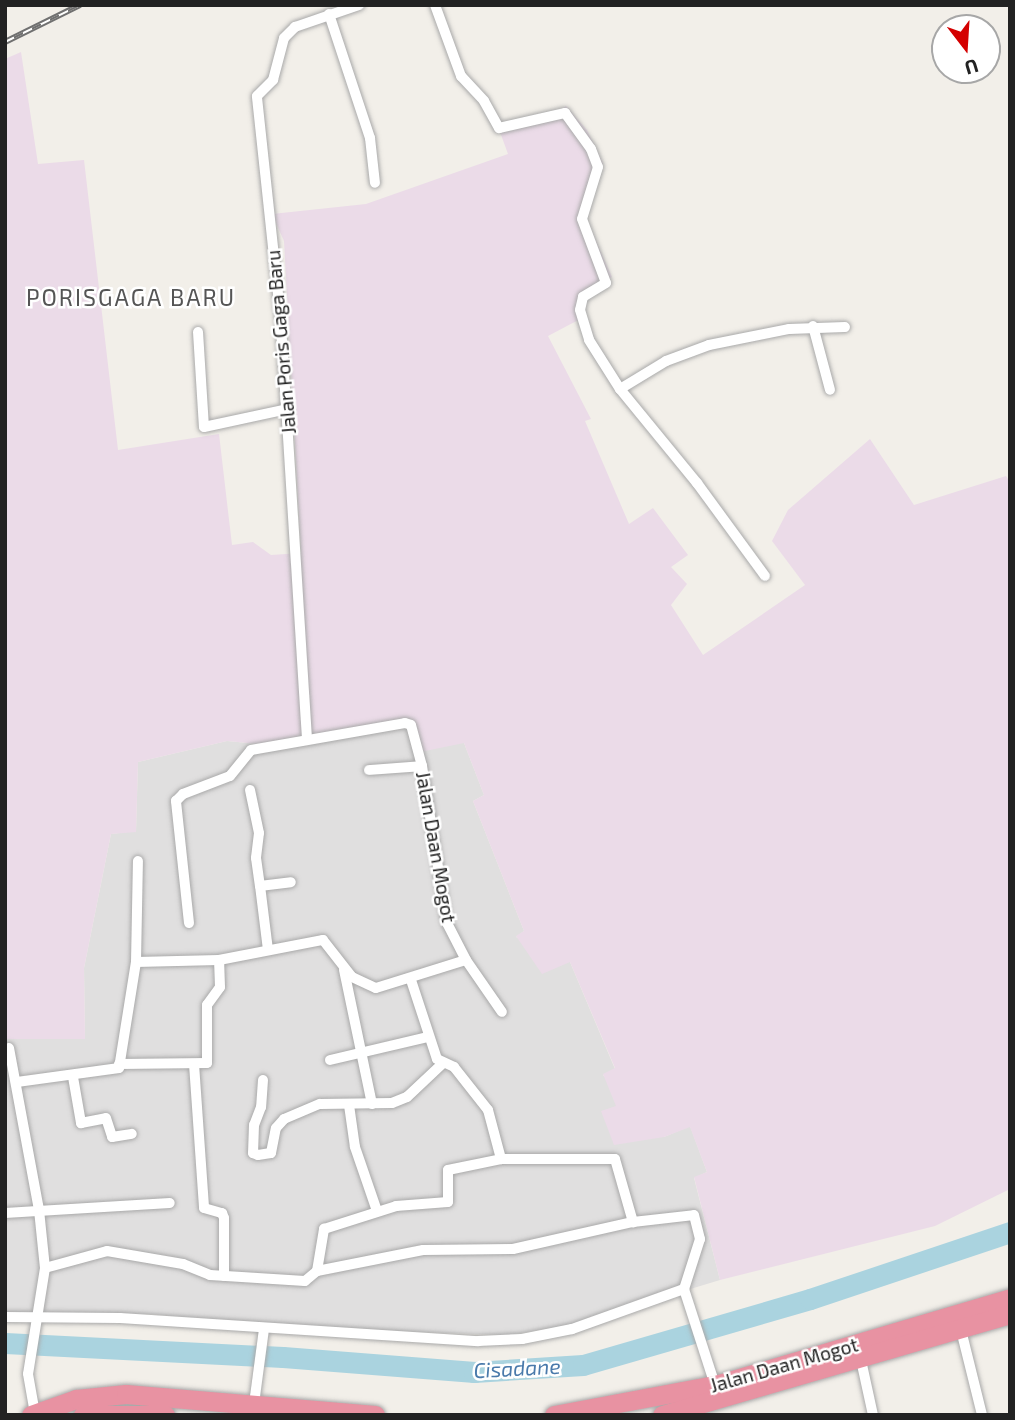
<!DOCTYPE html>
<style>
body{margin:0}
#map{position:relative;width:1015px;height:1420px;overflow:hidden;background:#f2efe9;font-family:"Exo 2",sans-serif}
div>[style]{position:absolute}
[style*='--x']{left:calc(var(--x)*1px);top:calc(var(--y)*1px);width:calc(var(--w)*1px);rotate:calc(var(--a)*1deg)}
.residential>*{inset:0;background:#e0dfdf}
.industrial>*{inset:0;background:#ebdbe8}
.river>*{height:21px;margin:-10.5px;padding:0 10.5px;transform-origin:10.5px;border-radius:10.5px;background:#aad3df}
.roads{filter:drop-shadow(0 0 2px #a9a9a9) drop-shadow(0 0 2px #a9a9a9)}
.street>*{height:10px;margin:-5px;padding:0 5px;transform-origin:5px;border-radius:5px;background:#fff}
.highway>*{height:19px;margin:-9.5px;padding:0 9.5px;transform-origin:9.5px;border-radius:9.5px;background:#e892a2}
.rail>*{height:6px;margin-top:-3px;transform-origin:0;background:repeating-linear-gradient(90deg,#fff 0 10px,#707070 0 20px);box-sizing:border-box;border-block:2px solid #707070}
span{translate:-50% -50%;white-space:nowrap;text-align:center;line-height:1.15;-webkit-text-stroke:5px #fff;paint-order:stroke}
.street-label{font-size:19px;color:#222}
.water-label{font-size:21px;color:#4a7aab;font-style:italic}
.quarter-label{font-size:23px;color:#555;letter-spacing:2px}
.frame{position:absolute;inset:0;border:7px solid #222;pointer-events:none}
.north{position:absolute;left:931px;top:14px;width:70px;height:70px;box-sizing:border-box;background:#fff;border:2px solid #a7a7a7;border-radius:50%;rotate:163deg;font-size:19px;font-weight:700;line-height:28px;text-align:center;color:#222}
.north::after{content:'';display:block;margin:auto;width:24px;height:32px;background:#d40000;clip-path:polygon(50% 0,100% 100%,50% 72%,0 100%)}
</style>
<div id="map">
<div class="residential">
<div style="clip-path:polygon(415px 722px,464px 743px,484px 795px,473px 801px,524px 931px,516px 937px,570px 962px,615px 1069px,603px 1075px,664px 1137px,690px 1126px,707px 1172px,694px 1178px,720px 1280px,575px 1324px,509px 1335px,268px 1327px,154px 1314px,5px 1313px,5px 1039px,85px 1038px,84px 968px,111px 834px,136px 831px,138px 762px,227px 741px,270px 745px)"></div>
</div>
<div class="industrial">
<div style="clip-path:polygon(21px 52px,38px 164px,84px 160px,118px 450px,219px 434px,232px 545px,253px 542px,271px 555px,301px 553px,284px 241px,272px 214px,366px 204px,508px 154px,500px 132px,552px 117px,566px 106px,587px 130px,603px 163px,584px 214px,612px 277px,582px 294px,584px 317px,548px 336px,591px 419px,585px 421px,629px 524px,653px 508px,688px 555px,671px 567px,687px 584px,671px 605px,703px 655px,805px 585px,772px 541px,788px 510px,870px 439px,914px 505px,1006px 476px,1010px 482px,1010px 1189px,935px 1226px,720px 1280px,694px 1177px,707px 1172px,690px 1127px,664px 1137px,614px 1145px,601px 1111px,616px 1106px,603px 1074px,615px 1068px,570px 962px,542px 974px,516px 936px,524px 931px,473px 801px,484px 795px,464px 743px,420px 752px,415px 722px,270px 745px,227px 741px,138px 762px,136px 832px,111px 834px,84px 968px,85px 1039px,5px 1039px,5px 59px)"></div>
</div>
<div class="river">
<div style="--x:5;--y:1343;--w:278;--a:2.9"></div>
<div style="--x:283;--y:1357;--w:192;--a:4.5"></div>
<div style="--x:474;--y:1372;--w:109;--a:-3.7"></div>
<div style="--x:583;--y:1365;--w:236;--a:-16.2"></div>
<div style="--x:810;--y:1299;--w:211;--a:-18.5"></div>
</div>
<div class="roads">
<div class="street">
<div style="--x:435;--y:5;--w:76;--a:69.9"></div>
<div style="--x:461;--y:76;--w:34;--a:47"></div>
<div style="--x:484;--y:101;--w:31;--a:61"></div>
<div style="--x:499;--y:128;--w:68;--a:-12.8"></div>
<div style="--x:565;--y:113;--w:44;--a:54.2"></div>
<div style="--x:591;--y:149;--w:19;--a:69"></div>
<div style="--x:598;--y:167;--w:54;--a:107.1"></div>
<div style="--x:582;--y:219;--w:68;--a:69.4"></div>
<div style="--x:606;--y:283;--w:27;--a:149"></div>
<div style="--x:583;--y:297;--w:13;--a:103"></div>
<div style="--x:580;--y:310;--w:31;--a:73"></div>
<div style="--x:589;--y:340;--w:58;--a:57.7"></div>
<div style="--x:620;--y:389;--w:54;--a:-31.3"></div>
<div style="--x:666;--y:361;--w:46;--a:-20.4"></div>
<div style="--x:709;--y:345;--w:82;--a:-11.3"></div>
<div style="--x:789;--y:329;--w:56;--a:-2"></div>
<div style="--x:329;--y:14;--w:131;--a:71.7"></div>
<div style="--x:370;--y:138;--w:45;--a:83.7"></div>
<div style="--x:813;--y:326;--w:66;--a:75.1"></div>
<div style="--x:198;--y:332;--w:95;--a:86.4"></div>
<div style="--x:204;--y:427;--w:85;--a:-12.2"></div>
<div style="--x:620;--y:389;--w:122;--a:50.7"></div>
<div style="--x:697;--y:483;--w:115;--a:53.8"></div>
<div style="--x:307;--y:739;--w:418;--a:-93.6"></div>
<div style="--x:281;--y:322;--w:227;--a:-96.1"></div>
<div style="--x:257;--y:96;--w:23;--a:-45"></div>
<div style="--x:273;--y:80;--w:43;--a:-75.3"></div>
<div style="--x:284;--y:38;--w:16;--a:-45"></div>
<div style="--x:295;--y:27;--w:68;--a:-19"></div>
<div style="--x:369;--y:770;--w:53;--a:-4.3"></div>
<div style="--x:250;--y:790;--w:44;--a:78.2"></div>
<div style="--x:259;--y:833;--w:25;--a:97"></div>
<div style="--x:256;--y:858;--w:28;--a:82"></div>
<div style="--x:189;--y:923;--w:123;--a:-96.1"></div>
<div style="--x:176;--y:801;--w:10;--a:-45"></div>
<div style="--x:183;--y:794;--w:50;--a:-21"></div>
<div style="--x:230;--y:776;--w:33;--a:-51"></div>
<div style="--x:251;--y:750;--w:156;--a:-9.9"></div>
<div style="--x:405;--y:723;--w:6;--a:18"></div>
<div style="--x:411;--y:725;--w:42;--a:75"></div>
<div style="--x:422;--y:766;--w:159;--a:81"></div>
<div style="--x:447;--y:923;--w:42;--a:62.8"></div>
<div style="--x:466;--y:960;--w:63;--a:55.3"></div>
<div style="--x:268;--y:950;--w:64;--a:-97.1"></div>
<div style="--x:260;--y:886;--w:31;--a:-7"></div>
<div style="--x:136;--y:962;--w:83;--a:-1.4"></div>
<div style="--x:219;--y:960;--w:106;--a:-10.9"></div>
<div style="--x:323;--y:940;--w:47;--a:51.9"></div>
<div style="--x:352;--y:977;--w:26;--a:25"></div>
<div style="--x:376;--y:988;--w:94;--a:-17.3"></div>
<div style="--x:344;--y:970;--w:137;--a:78.2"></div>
<div style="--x:411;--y:980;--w:83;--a:71.8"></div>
<div style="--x:437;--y:1059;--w:19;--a:25"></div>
<div style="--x:454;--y:1067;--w:55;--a:51.7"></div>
<div style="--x:488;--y:1110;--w:51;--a:75.1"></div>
<div style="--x:501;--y:1159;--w:114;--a:0"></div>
<div style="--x:615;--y:1159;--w:66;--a:74.1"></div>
<div style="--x:633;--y:1222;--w:61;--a:-6.5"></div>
<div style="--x:694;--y:1215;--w:25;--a:76"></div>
<div style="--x:700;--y:1239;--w:52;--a:107.7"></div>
<div style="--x:684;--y:1289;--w:101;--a:72.1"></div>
<div style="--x:9;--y:1048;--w:165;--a:79.5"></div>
<div style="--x:39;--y:1210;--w:58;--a:84.1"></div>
<div style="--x:45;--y:1268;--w:107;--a:99.1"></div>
<div style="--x:28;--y:1374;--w:39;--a:80"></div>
<div style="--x:330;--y:1060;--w:101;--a:-13.2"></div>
<div style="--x:119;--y:1064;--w:88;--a:-0.7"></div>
<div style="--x:207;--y:1063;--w:58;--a:-90"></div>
<div style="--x:207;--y:1005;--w:22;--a:-54"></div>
<div style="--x:220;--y:987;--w:27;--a:-92"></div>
<div style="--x:194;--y:1064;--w:144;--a:86"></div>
<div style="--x:204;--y:1208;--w:19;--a:16"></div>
<div style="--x:222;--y:1213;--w:5;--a:68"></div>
<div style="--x:224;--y:1218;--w:58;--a:90"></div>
<div style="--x:73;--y:1077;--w:47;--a:80.1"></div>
<div style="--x:81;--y:1123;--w:25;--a:-11"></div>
<div style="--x:106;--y:1118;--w:20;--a:72"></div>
<div style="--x:112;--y:1137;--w:20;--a:-9"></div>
<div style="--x:263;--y:1080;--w:27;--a:94"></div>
<div style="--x:261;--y:1107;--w:19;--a:111"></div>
<div style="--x:254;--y:1125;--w:28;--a:92"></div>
<div style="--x:253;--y:1153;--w:5;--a:22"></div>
<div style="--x:258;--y:1155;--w:13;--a:-9"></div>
<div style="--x:271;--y:1153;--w:25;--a:-79"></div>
<div style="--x:276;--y:1128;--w:12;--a:-48"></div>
<div style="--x:284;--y:1119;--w:39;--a:-23"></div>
<div style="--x:320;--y:1104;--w:72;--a:-0.8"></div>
<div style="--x:392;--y:1103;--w:16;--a:-22"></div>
<div style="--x:407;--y:1097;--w:48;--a:-43.3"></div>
<div style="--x:17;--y:1082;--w:103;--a:-7.8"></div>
<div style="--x:119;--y:1068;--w:107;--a:-80.9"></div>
<div style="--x:136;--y:962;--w:101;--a:-88.9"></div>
<div style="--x:349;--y:1105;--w:42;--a:81.9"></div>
<div style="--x:355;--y:1147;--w:68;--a:71"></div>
<div style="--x:5;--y:1213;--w:165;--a:-3.5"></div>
<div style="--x:45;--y:1268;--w:64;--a:-15.3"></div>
<div style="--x:107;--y:1251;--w:77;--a:9.7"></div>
<div style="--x:183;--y:1264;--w:29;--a:22"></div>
<div style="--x:210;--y:1275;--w:95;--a:3.6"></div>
<div style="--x:305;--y:1281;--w:16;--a:-40"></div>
<div style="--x:317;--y:1271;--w:108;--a:-11.2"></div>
<div style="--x:423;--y:1250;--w:90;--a:-0.6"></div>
<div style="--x:513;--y:1249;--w:123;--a:-12.7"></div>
<div style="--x:317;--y:1271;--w:43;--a:-80.5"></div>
<div style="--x:324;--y:1229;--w:76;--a:-17.7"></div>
<div style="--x:396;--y:1206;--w:52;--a:-4.4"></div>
<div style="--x:448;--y:1202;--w:32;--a:-90"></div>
<div style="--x:448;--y:1170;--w:54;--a:-11.7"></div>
<div style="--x:5;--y:1317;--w:115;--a:0.5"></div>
<div style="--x:120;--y:1318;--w:359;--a:3.7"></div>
<div style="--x:478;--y:1341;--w:44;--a:-2.6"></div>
<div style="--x:522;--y:1339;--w:51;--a:-11.3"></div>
<div style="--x:572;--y:1329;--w:119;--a:-19.7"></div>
<div style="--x:961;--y:1330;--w:88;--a:76.1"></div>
<div style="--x:861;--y:1360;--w:56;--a:77.7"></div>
<div style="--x:254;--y:1404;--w:76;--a:-82.4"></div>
</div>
<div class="highway">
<div style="--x:31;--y:1415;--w:48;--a:-19.6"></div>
<div style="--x:76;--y:1399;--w:50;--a:-5.7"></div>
<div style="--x:126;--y:1394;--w:250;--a:4.8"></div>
<div style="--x:83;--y:1415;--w:82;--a:0"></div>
<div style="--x:554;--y:1415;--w:164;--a:-10.6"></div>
<div style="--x:715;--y:1385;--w:308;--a:-16.4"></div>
<div style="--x:662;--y:1415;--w:362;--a:-16.2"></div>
</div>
</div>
<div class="rail">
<div style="--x:5;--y:42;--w:84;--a:-26.3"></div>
</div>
<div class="street-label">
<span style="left:281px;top:342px;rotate:-95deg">Jalan Poris Gaga Baru</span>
<span style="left:436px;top:847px;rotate:80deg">Jalan Daan Mogot</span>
<span style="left:784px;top:1365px;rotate:-16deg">Jalan Daan Mogot</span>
</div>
<div class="water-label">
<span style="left:517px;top:1368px;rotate:-3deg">Cisadane</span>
</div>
<div class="quarter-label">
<span style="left:131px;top:297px">PORISGAGA BARU</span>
</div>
<div class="frame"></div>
<div class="north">U</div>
</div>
